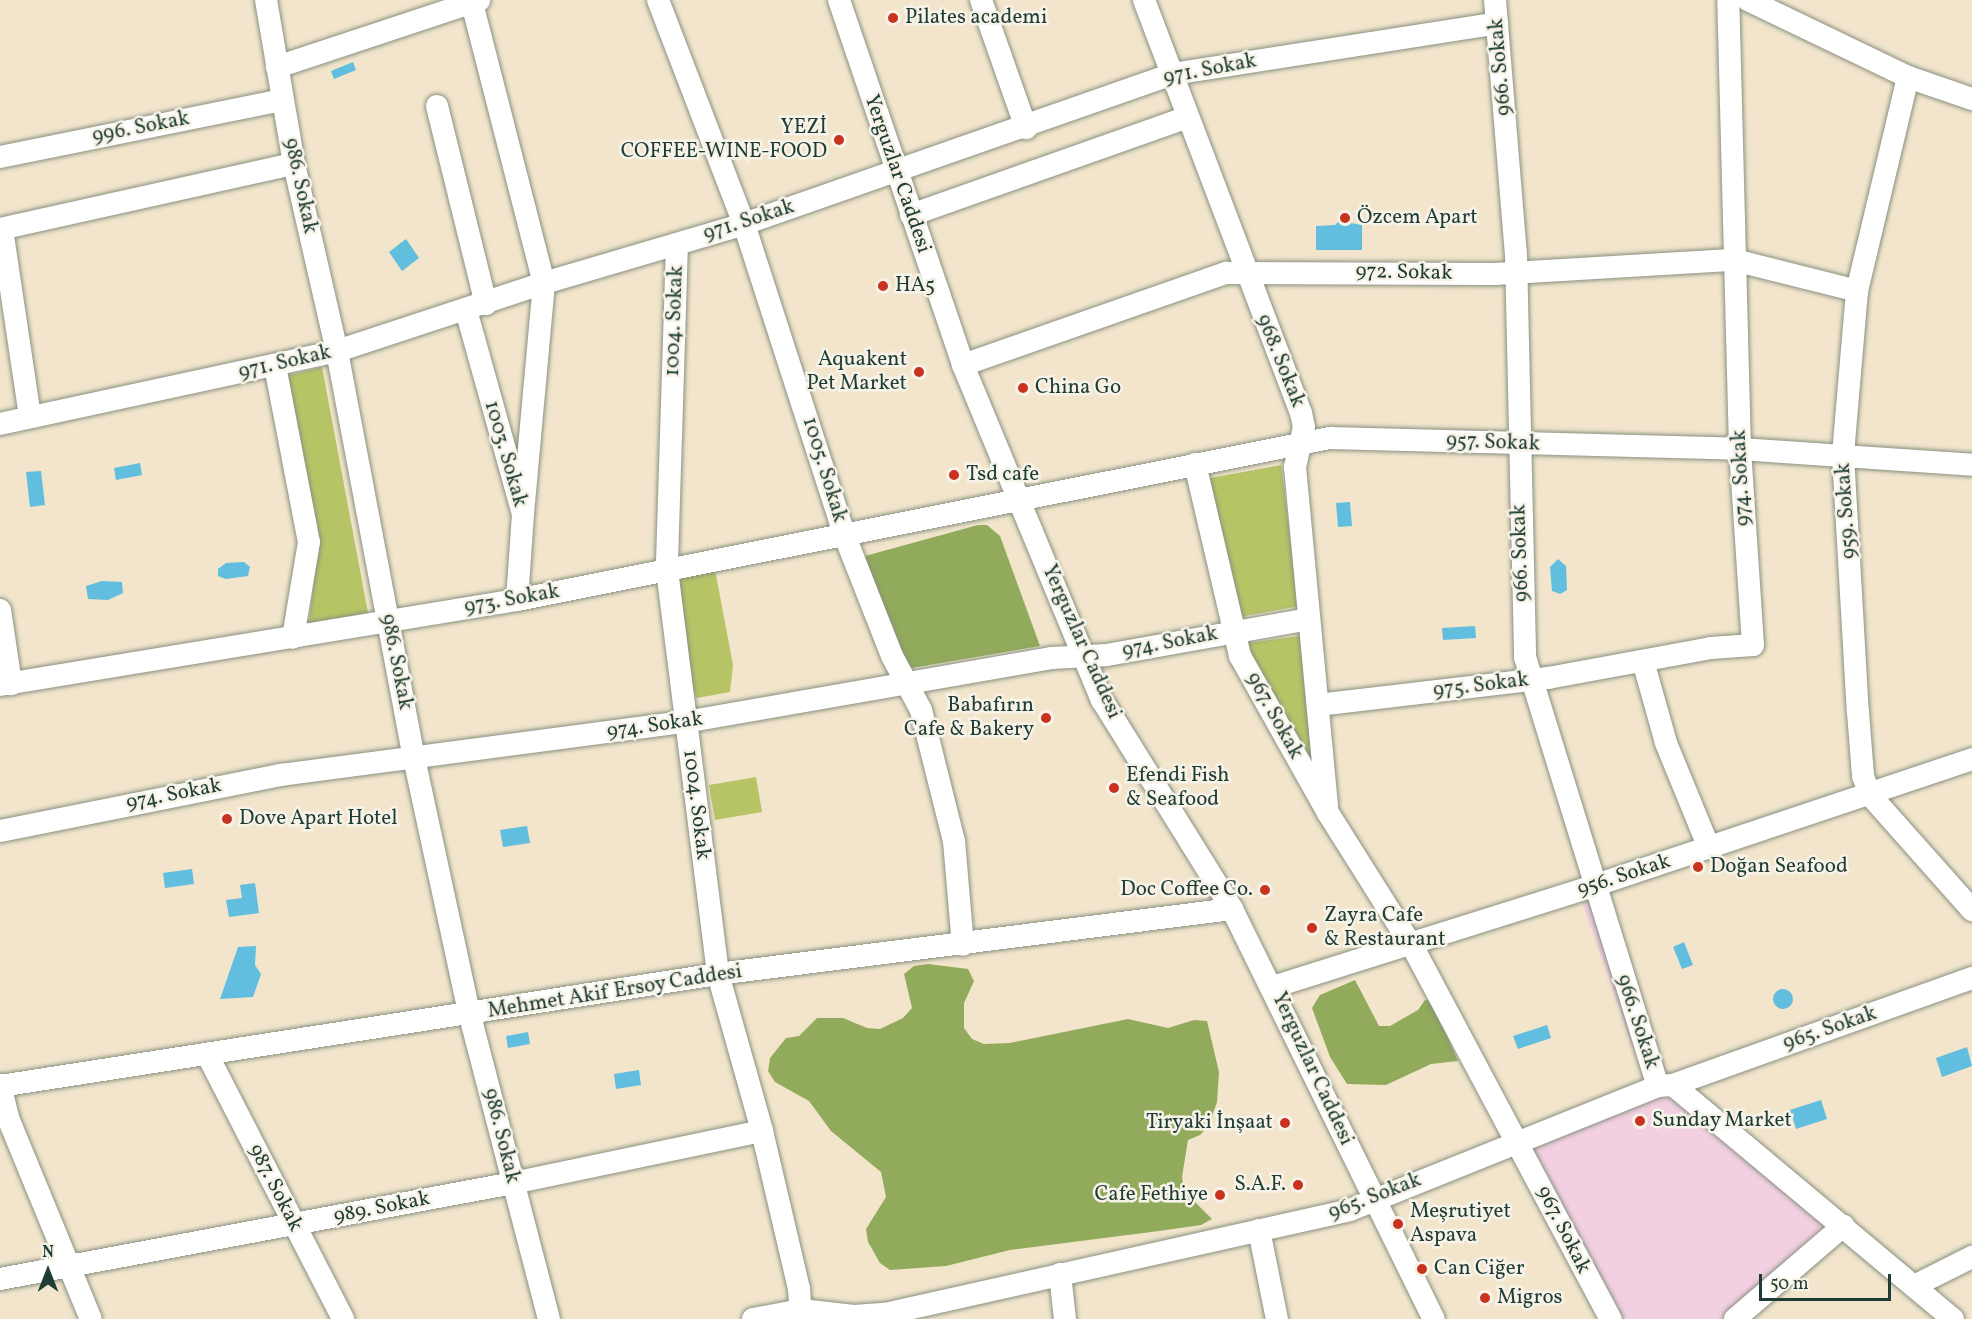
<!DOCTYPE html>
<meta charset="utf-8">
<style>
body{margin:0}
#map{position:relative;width:1972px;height:1319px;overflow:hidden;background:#f2e5cc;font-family:Vollkorn,serif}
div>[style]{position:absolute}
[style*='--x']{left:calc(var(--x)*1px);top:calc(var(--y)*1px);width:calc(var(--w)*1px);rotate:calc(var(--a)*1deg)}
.built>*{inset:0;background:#f2cfe1}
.green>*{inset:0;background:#b7c466}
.forest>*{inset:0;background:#91aa5b}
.water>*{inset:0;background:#61bedf}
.round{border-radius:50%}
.roads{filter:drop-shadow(0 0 2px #889180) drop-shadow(0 0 2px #889180)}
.minor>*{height:22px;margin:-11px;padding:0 11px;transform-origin:11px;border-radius:11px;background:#fff}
.dots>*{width:16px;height:16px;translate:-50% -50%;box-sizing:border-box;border:3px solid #f7f3e8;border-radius:50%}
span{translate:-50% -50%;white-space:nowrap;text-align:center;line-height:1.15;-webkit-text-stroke:5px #f7f3e8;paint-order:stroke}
.poi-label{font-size:21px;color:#1f3d34}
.left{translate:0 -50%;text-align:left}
.right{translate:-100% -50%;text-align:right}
.street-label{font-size:21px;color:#1f3d34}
.north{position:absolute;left:18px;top:1241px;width:60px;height:60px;-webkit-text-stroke:4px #f7f3e8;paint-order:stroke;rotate:0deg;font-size:16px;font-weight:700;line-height:24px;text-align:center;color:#1f3d34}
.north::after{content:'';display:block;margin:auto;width:21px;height:27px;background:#1f3d34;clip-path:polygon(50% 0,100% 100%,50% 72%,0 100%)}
.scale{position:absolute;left:1759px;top:1274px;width:132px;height:27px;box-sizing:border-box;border:3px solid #1f3d34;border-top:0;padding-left:8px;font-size:18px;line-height:21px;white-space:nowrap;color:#1f3d34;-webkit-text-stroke:4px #f7f3e8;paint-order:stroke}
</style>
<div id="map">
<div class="built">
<div style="clip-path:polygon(1603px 893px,1669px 1077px,1846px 1220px,1739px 1319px,1598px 1319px,1502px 1138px,1646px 1085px,1581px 900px)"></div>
</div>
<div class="green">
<div style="clip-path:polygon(322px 367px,368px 613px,309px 623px,318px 544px,286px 376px)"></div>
<div style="clip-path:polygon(1281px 465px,1299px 606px,1239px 617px,1210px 478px)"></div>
<div style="clip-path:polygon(715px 570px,733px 665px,730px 692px,697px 698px,691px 687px,675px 578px)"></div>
<div style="clip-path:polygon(1300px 636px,1312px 761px,1241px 644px)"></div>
<div style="clip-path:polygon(756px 777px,762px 812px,715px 820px,709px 785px)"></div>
</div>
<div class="forest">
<div style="clip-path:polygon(978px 525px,987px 525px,1000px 536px,1040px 646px,906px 669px,865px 556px)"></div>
<div style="clip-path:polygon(928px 964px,968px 969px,974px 981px,964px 1003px,964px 1028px,972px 1039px,984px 1044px,1010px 1043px,1128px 1019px,1168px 1028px,1194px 1020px,1207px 1021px,1219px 1072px,1217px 1102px,1209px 1125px,1200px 1135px,1188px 1140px,1182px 1177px,1184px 1191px,1212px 1219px,1201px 1225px,1159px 1231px,1010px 1250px,946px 1266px,890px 1270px,880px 1263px,868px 1242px,866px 1229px,886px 1197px,881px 1172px,831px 1131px,809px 1101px,775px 1082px,768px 1071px,770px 1058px,786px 1038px,799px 1036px,817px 1018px,843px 1018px,867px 1028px,880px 1029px,903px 1018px,912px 1008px,904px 974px,914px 966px)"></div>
<div style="clip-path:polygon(1355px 980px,1379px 1026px,1390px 1026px,1418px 1010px,1425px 1000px,1432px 1001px,1458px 1061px,1431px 1064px,1386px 1085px,1347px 1084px,1330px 1057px,1312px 1008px,1320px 995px)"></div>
</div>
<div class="water">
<div style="clip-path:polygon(353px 62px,356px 70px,334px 79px,331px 71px)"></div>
<div style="clip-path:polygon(1339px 221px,1362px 225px,1362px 250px,1316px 250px,1316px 226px,1335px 225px)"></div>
<div style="clip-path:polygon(406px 239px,419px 258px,402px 271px,389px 252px)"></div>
<div style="clip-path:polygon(140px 463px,142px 475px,116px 480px,114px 468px)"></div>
<div style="clip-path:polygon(41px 471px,45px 505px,30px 507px,26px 472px)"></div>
<div style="clip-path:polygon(1350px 502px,1352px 526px,1338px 527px,1336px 503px)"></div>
<div style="clip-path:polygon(1558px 559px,1566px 566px,1567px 590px,1560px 594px,1552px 591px,1550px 567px)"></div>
<div style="clip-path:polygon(244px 562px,250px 567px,248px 576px,226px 579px,218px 576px,218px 569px,226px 563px)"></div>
<div style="clip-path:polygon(102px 581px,122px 582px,123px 593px,108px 600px,88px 599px,86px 586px)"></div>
<div style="clip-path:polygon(1475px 626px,1476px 638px,1443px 640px,1442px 628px)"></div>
<div style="clip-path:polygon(527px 826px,530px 843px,503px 847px,500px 830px)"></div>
<div style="clip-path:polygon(192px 869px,194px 884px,165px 888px,163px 873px)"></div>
<div style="clip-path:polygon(255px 883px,259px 913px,229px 917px,226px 900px,242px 898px,240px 885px)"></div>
<div style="clip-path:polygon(1684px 942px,1693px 965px,1682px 969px,1673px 947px)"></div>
<div style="clip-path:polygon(256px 946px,255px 965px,261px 974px,253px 997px,220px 999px,238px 947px)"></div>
<div class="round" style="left:1773px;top:989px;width:20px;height:20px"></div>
<div style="clip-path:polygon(1547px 1025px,1551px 1038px,1518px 1049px,1513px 1036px)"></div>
<div style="clip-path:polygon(528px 1032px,530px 1044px,508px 1048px,506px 1036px)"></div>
<div style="clip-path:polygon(1967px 1047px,1972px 1066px,1942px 1077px,1936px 1058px)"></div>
<div style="clip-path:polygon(639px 1070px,641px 1085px,616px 1089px,614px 1074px)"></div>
<div style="clip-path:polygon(1821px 1100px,1827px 1119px,1796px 1129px,1790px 1110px)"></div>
</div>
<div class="roads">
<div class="minor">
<div style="--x:266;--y:0;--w:166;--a:80.3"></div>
<div style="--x:294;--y:164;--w:192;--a:77.1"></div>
<div style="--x:337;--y:351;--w:414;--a:79.3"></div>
<div style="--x:414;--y:758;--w:264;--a:77.8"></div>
<div style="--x:470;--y:1016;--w:313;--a:75.4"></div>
<div style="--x:658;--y:0;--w:240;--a:69"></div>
<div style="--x:744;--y:224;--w:326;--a:72.1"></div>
<div style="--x:844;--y:534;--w:131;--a:68.5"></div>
<div style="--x:892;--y:656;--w:61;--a:61.8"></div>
<div style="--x:921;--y:710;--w:135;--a:75.9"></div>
<div style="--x:954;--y:841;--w:104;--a:85.1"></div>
<div style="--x:839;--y:0;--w:385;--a:71.2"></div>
<div style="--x:963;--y:365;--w:363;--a:67.5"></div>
<div style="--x:1102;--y:700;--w:246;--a:58.1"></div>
<div style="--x:1232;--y:909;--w:457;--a:63.8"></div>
<div style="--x:981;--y:0;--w:136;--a:70.6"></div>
<div style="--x:1144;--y:0;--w:442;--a:69.2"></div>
<div style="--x:1301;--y:413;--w:14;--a:78"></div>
<div style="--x:1304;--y:427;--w:41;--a:102.7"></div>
<div style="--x:1295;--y:467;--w:340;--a:84.6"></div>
<div style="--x:1495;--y:0;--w:256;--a:85.3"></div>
<div style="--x:1516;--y:255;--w:402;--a:88.7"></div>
<div style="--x:1525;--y:657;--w:449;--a:72.8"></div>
<div style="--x:1748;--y:0;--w:178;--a:25.7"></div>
<div style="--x:1908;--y:77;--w:68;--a:19"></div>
<div style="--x:472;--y:3;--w:289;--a:75.6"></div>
<div style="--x:544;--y:283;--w:232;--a:95.2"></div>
<div style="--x:277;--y:67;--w:213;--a:-18.3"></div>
<div style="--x:1908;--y:77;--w:220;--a:103.4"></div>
<div style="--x:1857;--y:291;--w:165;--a:94.9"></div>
<div style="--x:1843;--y:455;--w:257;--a:86.7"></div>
<div style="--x:1858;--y:712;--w:64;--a:85.5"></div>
<div style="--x:1863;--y:776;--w:20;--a:70"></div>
<div style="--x:1870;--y:795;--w:154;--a:48.4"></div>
<div style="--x:437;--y:106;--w:204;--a:76.1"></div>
<div style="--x:0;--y:157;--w:288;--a:-11.4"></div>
<div style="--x:911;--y:215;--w:293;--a:-19.5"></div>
<div style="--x:0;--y:229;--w:301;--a:-12.5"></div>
<div style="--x:2;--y:229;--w:190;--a:81.5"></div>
<div style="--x:677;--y:244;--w:326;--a:91.8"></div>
<div style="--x:667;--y:570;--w:407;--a:82.8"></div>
<div style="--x:718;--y:974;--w:163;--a:74.3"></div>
<div style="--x:762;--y:1131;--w:162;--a:76.8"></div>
<div style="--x:799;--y:1289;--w:30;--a:86"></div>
<div style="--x:466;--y:310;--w:212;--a:74.4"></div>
<div style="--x:523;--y:514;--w:86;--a:94"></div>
<div style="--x:963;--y:365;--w:279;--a:-19.3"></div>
<div style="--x:1226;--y:273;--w:269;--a:0.2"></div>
<div style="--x:1495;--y:274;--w:239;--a:-3.4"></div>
<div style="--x:1734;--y:260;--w:127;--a:14.1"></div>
<div style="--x:275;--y:366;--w:179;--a:79.1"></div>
<div style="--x:309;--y:542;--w:97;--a:99.5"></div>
<div style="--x:0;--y:424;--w:345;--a:-12.2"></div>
<div style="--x:337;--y:351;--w:218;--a:-18.2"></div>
<div style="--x:544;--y:283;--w:209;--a:-16.4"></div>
<div style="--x:744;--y:224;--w:454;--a:-19.3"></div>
<div style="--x:1173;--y:74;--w:328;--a:-8.9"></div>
<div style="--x:1195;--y:464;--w:197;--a:76.8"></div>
<div style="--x:1240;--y:656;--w:180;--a:60.7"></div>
<div style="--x:1328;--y:813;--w:165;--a:57.8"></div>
<div style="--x:1416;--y:953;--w:415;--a:62"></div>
<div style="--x:0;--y:610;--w:75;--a:81.5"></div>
<div style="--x:1643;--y:661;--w:85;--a:74.3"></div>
<div style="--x:1666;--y:743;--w:113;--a:67.7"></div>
<div style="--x:0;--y:685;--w:524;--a:-9.34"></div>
<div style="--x:517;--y:600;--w:829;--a:-11.27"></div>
<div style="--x:1330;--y:438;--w:410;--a:1.5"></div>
<div style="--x:1740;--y:449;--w:233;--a:3.9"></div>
<div style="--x:1318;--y:705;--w:232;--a:-6.7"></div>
<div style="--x:1548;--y:678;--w:166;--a:-10.4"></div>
<div style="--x:1711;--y:648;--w:42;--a:-4.1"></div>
<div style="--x:1753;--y:645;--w:196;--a:-93.8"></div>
<div style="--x:1740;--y:449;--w:449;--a:-91.5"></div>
<div style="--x:0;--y:831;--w:287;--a:-11.3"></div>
<div style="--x:281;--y:775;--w:407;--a:-7.5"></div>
<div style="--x:685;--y:722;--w:373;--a:-9.9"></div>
<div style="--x:1052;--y:658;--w:55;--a:-3.1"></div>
<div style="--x:1107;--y:655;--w:205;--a:-10.1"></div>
<div style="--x:1273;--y:987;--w:336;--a:-17.5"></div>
<div style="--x:1593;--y:886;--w:400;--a:-18.5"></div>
<div style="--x:208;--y:1056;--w:296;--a:62.8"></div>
<div style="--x:0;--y:1085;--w:34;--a:76"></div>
<div style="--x:8;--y:1118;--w:217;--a:67.6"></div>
<div style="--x:1673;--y:1085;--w:365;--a:39.9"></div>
<div style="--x:0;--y:1086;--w:727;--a:-8.87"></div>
<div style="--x:718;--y:974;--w:518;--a:-7.21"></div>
<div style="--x:1259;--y:1230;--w:91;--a:78.6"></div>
<div style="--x:1060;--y:1274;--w:45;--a:83.7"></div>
<div style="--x:0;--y:1279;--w:522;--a:-10.6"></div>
<div style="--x:513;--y:1183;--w:254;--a:-11.8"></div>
<div style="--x:1914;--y:1286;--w:65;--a:-26.6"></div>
<div style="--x:753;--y:1319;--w:49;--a:-10.6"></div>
<div style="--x:801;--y:1310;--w:53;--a:6.5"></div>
<div style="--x:854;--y:1316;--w:31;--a:-4"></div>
<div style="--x:885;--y:1314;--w:476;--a:-12.6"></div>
<div style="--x:1350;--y:1210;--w:332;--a:-21.9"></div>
<div style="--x:1658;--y:1086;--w:15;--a:-4"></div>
<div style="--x:1673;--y:1085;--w:318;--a:-19.7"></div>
<div style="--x:1735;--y:1319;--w:143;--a:-40.7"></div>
</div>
</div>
<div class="dots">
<div style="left:893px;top:18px;background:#c8321e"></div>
<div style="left:839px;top:140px;background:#c8321e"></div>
<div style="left:1345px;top:218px;background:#c8321e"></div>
<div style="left:883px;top:286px;background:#c8321e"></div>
<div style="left:919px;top:372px;background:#c8321e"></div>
<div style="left:1023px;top:388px;background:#c8321e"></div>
<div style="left:954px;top:475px;background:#c8321e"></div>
<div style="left:1046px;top:718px;background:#c8321e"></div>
<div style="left:1114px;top:788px;background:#c8321e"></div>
<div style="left:227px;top:819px;background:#c8321e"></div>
<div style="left:1698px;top:867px;background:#c8321e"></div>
<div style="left:1265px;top:890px;background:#c8321e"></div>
<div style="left:1312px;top:928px;background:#c8321e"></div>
<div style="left:1640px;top:1121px;background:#c8321e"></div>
<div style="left:1285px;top:1123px;background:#c8321e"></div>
<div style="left:1298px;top:1185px;background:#c8321e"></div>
<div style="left:1220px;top:1195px;background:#c8321e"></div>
<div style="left:1398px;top:1224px;background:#c8321e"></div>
<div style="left:1422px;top:1269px;background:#c8321e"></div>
<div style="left:1485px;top:1298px;background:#c8321e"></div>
</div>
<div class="poi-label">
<span class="left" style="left:905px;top:18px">Pilates academi</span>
<span class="right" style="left:827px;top:140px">YEZİ<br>COFFEE-WINE-FOOD</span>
<span class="left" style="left:1357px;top:218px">Özcem Apart</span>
<span class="left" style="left:895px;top:286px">HA5</span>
<span class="right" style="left:907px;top:372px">Aquakent<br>Pet Market</span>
<span class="left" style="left:1035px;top:388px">China Go</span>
<span class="left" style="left:966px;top:475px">Tsd cafe</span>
<span class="right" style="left:1034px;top:718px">Babafırın<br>Cafe &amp; Bakery</span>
<span class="left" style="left:1126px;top:788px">Efendi Fish<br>&amp; Seafood</span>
<span class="left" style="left:239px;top:819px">Dove Apart Hotel</span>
<span class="left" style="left:1710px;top:867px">Doğan Seafood</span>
<span class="right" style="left:1253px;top:890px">Doc Coffee Co.</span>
<span class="left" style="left:1324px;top:928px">Zayra Cafe<br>&amp; Restaurant</span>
<span class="left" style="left:1652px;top:1121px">Sunday Market</span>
<span class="right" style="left:1273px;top:1123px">Tiryaki İnşaat</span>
<span class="right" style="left:1286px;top:1185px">S.A.F.</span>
<span class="right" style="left:1208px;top:1195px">Cafe Fethiye</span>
<span class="left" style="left:1410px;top:1224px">Meşrutiyet<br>Aspava</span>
<span class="left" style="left:1434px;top:1269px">Can Ciğer</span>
<span class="left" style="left:1497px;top:1298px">Migros</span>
</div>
<div class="street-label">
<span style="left:1501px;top:67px;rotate:-95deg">966. Sokak</span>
<span style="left:1210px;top:70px;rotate:-11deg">971. Sokak</span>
<span style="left:141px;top:128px;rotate:-11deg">996. Sokak</span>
<span style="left:897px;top:174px;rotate:71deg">Yerguzlar Caddesi</span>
<span style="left:300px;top:186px;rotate:78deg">986. Sokak</span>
<span style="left:749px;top:221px;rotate:-18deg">971. Sokak</span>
<span style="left:1404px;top:273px;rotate:1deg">972. Sokak</span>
<span style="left:675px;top:321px;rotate:-88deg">1004. Sokak</span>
<span style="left:1280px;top:361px;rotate:68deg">968. Sokak</span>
<span style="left:285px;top:363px;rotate:-13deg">971. Sokak</span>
<span style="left:1493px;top:443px;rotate:2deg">957. Sokak</span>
<span style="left:505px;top:454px;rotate:74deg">1003. Sokak</span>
<span style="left:824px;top:470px;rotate:73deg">1005. Sokak</span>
<span style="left:1742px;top:478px;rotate:-93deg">974. Sokak</span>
<span style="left:1847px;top:511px;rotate:-94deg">959. Sokak</span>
<span style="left:1521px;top:553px;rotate:-92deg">966. Sokak</span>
<span style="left:512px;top:600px;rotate:-10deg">973. Sokak</span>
<span style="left:1081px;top:642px;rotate:66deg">Yerguzlar Caddesi</span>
<span style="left:1170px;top:643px;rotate:-11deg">974. Sokak</span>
<span style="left:396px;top:662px;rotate:79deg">986. Sokak</span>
<span style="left:1481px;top:686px;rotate:-7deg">975. Sokak</span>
<span style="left:1274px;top:716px;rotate:61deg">967. Sokak</span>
<span style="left:655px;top:726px;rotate:-8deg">974. Sokak</span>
<span style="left:174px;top:795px;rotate:-11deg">974. Sokak</span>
<span style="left:696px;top:805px;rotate:83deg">1004. Sokak</span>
<span style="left:1624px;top:876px;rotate:-18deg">956. Sokak</span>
<span style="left:615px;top:992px;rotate:-9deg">Mehmet Akif Ersoy Caddesi</span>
<span style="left:1637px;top:1022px;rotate:72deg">966. Sokak</span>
<span style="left:1830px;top:1029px;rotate:-19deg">965. Sokak</span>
<span style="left:1312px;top:1069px;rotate:65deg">Yerguzlar Caddesi</span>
<span style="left:501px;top:1136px;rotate:76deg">986. Sokak</span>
<span style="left:275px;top:1188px;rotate:63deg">987. Sokak</span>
<span style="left:1375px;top:1197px;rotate:-21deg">965. Sokak</span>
<span style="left:382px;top:1208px;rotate:-11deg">989. Sokak</span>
<span style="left:1563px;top:1230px;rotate:63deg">967. Sokak</span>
</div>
<div class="north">N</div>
<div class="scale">50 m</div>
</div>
